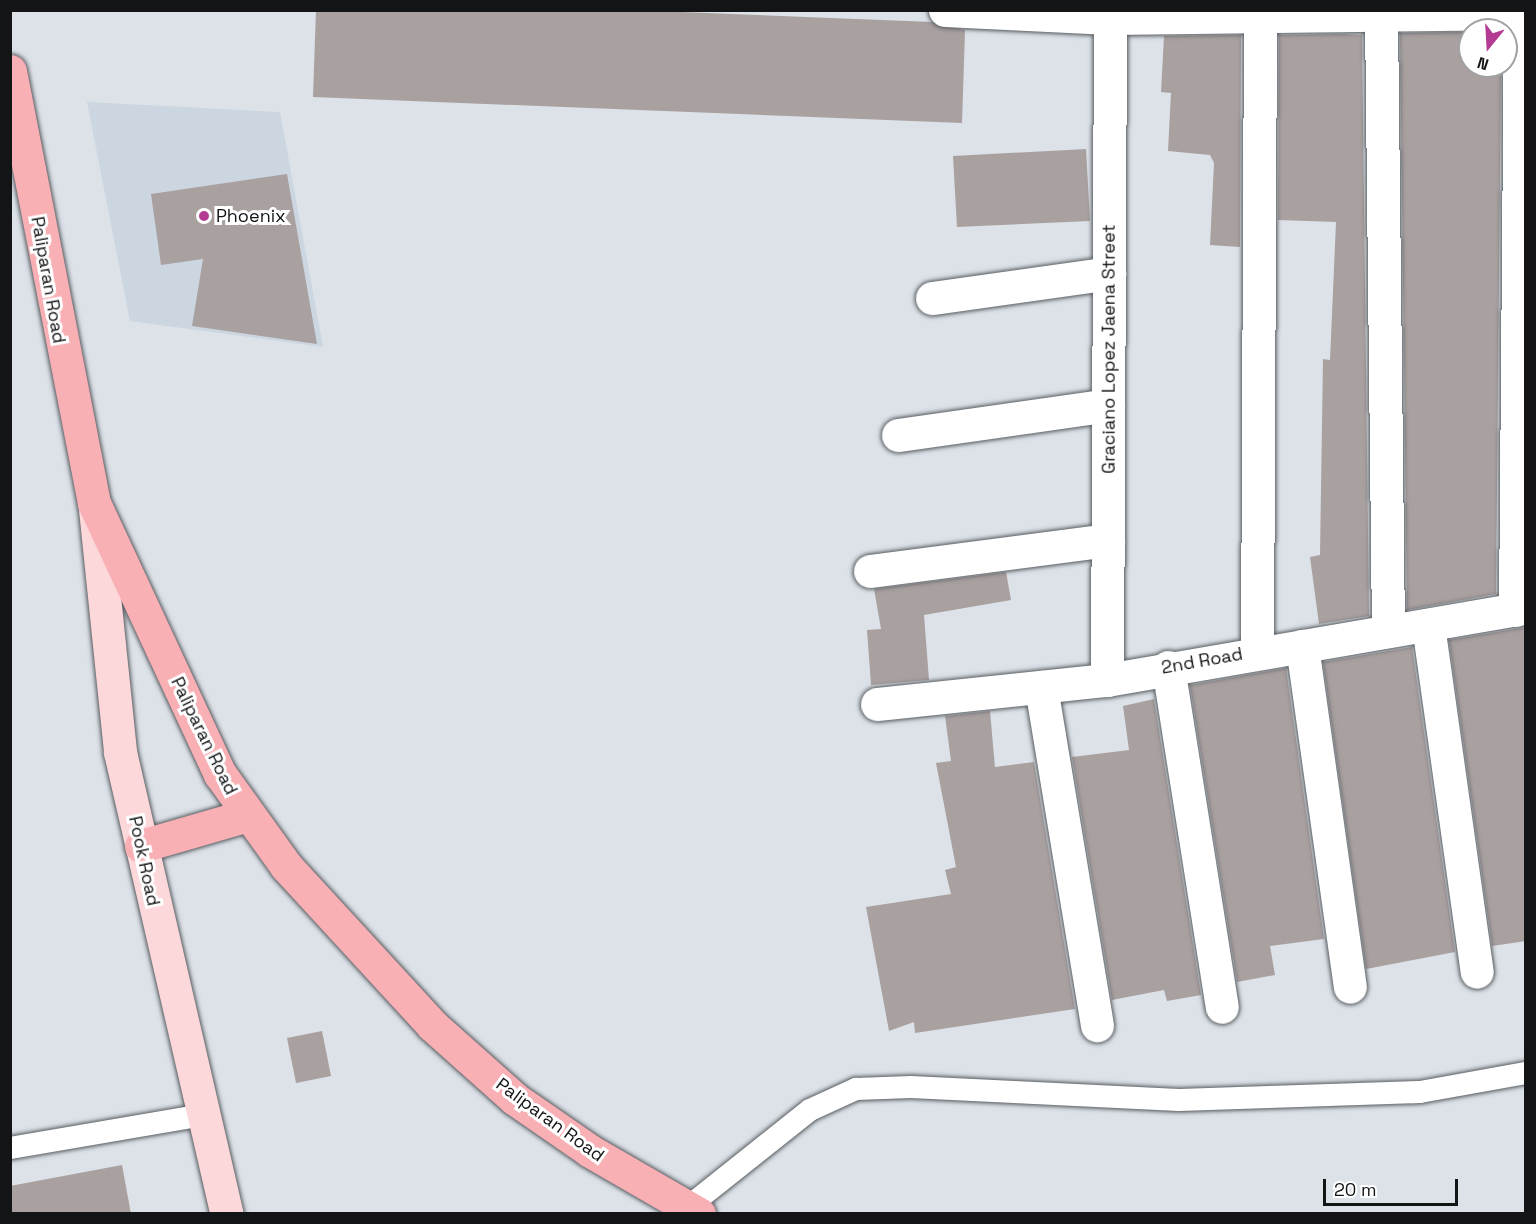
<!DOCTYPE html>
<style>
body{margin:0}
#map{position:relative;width:1536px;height:1224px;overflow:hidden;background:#dce2e8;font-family:"Space Grotesk",sans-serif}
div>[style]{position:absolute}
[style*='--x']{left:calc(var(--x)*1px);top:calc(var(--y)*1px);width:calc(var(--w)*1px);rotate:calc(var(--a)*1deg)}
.built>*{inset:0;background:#cbd6e1}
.building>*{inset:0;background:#a9a0a0}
.roads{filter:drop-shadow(0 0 2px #585d61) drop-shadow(0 0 2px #585d61)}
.lane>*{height:22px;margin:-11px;padding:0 11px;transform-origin:11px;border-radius:11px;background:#fff}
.street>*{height:33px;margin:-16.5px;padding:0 16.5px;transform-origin:16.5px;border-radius:16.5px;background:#fff}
.secondary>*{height:33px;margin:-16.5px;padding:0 16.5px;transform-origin:16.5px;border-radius:16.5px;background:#fcd8da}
.primary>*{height:33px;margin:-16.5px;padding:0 16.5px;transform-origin:16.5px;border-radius:16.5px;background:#f8b0b5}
.dots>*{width:16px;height:16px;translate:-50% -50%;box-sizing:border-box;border:3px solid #fff;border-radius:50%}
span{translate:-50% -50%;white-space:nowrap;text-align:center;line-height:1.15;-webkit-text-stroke:6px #fff;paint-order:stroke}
.poi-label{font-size:18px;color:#121416}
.left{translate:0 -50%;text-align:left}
.street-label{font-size:18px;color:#121416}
.frame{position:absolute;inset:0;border:12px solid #121416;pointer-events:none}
.north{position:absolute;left:1458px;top:18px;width:60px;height:60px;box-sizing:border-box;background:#fff;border:2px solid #a0a1a2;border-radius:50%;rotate:198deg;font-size:16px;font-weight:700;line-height:24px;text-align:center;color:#121416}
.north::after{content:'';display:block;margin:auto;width:21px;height:27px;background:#b33b91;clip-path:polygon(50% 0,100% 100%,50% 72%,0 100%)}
.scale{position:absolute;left:1323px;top:1179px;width:135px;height:27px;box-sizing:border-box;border:3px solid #121416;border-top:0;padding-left:8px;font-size:18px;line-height:21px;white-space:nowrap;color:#121416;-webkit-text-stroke:4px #fff;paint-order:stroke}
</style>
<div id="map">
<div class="built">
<div style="clip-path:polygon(87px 102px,280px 112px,323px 347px,130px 321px)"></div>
</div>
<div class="building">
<div style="clip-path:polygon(316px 10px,631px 10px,932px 22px,965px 30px,962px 123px,313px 97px)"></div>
<div style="clip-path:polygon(1469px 32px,1470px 66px,1501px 66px,1496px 594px,1407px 610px,1400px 33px)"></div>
<div style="clip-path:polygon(1344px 34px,1362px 35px,1369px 616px,1319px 624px,1310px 557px,1320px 555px,1323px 359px,1330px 360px,1336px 222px,1278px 220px,1279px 35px)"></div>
<div style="clip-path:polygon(1241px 35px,1240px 247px,1210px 245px,1214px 163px,1210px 155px,1168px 151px,1171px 93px,1161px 92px,1164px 36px)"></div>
<div style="clip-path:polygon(1086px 149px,1090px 221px,957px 227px,953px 156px)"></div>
<div style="clip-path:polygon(287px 174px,317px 344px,192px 326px,203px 259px,161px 265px,151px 194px)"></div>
<div style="clip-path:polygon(1006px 572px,1011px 600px,924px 615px,929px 680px,871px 685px,867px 630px,881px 629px,874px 589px)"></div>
<div style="clip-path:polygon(1526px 627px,1526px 941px,1492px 946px,1449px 640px)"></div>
<div style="clip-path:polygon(1412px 647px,1455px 952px,1366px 969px,1323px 662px)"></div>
<div style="clip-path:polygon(1286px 668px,1324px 939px,1270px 946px,1275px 975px,1237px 982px,1190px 685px)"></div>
<div style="clip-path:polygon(1154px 699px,1201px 995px,1167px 1001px,1164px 990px,1112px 1000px,1072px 757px,1129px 750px,1123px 706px)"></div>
<div style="clip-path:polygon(990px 711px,995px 767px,1034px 762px,1075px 1009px,915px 1033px,914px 1022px,889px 1031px,866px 907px,951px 894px,945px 870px,956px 867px,936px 763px,951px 761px,945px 716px)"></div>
<div style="clip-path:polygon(322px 1031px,331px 1076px,296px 1083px,287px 1038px)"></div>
<div style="clip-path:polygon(122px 1165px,131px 1214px,10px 1214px,10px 1186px)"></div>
</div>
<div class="roads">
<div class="lane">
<div style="--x:10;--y:1148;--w:196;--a:-9.7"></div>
<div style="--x:688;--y:1207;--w:156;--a:-38.5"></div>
<div style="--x:810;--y:1110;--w:51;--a:-24.5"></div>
<div style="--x:856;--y:1089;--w:55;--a:-2.1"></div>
<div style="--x:911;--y:1087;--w:268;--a:2.8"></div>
<div style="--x:1179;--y:1100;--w:241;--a:-1.9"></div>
<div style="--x:1420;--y:1092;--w:108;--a:-10.2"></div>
</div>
<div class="street">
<div style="--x:945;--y:10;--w:165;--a:2.8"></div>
<div style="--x:1110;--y:18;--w:416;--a:-0.7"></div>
<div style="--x:1381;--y:15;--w:616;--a:89.35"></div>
<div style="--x:932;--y:298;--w:179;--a:-8"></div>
<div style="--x:898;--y:435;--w:212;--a:-8.1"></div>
<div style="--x:870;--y:571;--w:240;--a:-7.4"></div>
<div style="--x:1515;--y:610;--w:597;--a:-89.52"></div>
<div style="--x:1428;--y:625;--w:350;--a:82"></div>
<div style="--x:1302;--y:646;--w:344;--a:82"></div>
<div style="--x:1257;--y:651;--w:635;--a:-89.73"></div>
<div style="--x:1168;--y:667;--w:344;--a:81"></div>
<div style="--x:1107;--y:680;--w:662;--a:-89.74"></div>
<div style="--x:1041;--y:687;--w:343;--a:80.6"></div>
<div style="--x:877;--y:704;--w:231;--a:-6"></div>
<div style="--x:1107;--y:680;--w:425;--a:-9.8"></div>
</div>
<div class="secondary">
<div style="--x:95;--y:509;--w:244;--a:84.1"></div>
<div style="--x:120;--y:752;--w:474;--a:77"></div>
</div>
<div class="primary">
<div style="--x:10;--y:71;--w:440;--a:79"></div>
<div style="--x:94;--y:503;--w:299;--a:65.1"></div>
<div style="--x:220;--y:774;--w:113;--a:54.3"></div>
<div style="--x:286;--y:866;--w:216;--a:47.4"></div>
<div style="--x:432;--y:1025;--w:111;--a:41.7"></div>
<div style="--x:515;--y:1099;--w:91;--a:34.7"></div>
<div style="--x:590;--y:1151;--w:126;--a:30"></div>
<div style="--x:141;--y:846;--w:108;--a:-16.1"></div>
</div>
</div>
<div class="dots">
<div style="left:204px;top:216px;background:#b33b91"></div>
</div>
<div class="poi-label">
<span class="left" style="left:216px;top:216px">Phoenix</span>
</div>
<div class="street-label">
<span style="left:48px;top:280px;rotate:80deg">Paliparan Road</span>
<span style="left:1109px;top:349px;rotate:-90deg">Graciano Lopez Jaena Street</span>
<span style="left:1202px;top:661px;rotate:-10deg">2nd Road</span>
<span style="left:204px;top:736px;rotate:64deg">Paliparan Road</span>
<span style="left:144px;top:861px;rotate:78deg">Pook Road</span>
<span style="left:550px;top:1120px;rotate:36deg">Paliparan Road</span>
</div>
<div class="frame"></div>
<div class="north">N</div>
<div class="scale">20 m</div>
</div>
